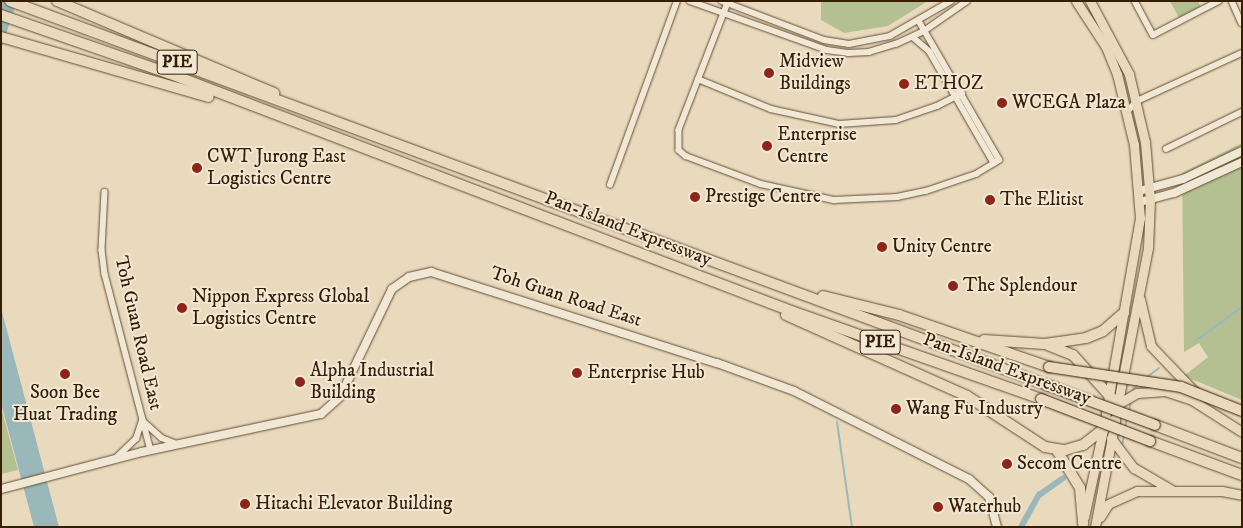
<!DOCTYPE html>
<style>
body{margin:0}
#map{position:relative;width:1243px;height:528px;overflow:hidden;background:#e9dabe;font-family:"IM FELL DW Pica",serif}
div>[style]{position:absolute}
[style*='--x']{left:calc(var(--x)*1px);top:calc(var(--y)*1px);width:calc(var(--w)*1px);rotate:calc(var(--a)*1deg)}
.green>*{inset:0;background:#b5c092}
.water>*{inset:0;background:#9ab8ba}
.stream>*{height:2px;margin:-1px;padding:0 1px;transform-origin:1px;border-radius:1px;background:#9ab8ba}
.canal>*{height:6px;margin:-3px;padding:0 3px;transform-origin:3px;border-radius:3px;background:#9ab8ba}
.roads{filter:drop-shadow(0 0 1px #624d32) drop-shadow(0 0 1px #624d32)}
.street>*{height:5.5px;margin:-2.75px;padding:0 2.75px;transform-origin:2.75px;border-radius:2.75px;background:#f1e7d5}
.secondary>*{height:8px;margin:-4px;padding:0 4px;transform-origin:4px;border-radius:4px;background:#f1e7d5}
.primary>*{height:9px;margin:-4.5px;padding:0 4.5px;transform-origin:4.5px;border-radius:4.5px;background:#e9dabe}
.highway>*{height:10px;margin:-5px;padding:0 5px;transform-origin:5px;border-radius:5px;background:#e9dabe}
.bridges{filter:drop-shadow(0 0 1px #351e04) drop-shadow(0 0 1px #351e04)}
.highway-bridge>*{height:10px;margin:-5px;padding:0 5px;transform-origin:5px;border-radius:5px;background:#e9dabe}
.dots>*{width:14px;height:14px;translate:-50% -50%;box-sizing:border-box;border:2px solid #f1e7d5;border-radius:50%}
span{translate:-50% -50%;white-space:nowrap;text-align:center;line-height:1.15;-webkit-text-stroke:4px #f1e7d5;paint-order:stroke}
.shield-label span{padding:1px 4px;background:#f1e7d5;border:1px solid;border-radius:4px;-webkit-text-stroke-width:0}
.shield-label{font-size:18px;color:#351e04;font-weight:700}
.poi-label{font-size:19px;color:#351e04}
.left{translate:0 -50%;text-align:left}
.street-label{font-size:19px;color:#351e04}
.frame{position:absolute;inset:0;border:2px solid #351e04;pointer-events:none}
</style>
<div id="map">
<div class="green">
<div style="clip-path:polygon(821px 1px,928px 1px,888px 26px,844px 33px,821px 20px)"></div>
<div style="clip-path:polygon(1170px 1px,1198px 1px,1201px 7px,1179px 18px)"></div>
<div style="clip-path:polygon(1242px 143px,1242px 400px,1184px 376px,1208px 357px,1199px 343px,1184px 352px,1182px 173px)"></div>
<div style="clip-path:polygon(1px 407px,18px 470px,1px 474px)"></div>
</div>
<div class="water">
<div style="clip-path:polygon(1px 1px,17px 1px,1px 49px)"></div>
<div style="clip-path:polygon(1px 308px,59px 527px,34px 527px,1px 403px)"></div>
</div>
<div class="stream">
<div style="--x:1197;--y:340;--w:56;--a:-36.3"></div>
<div style="--x:1147;--y:377;--w:15;--a:-37"></div>
<div style="--x:1133;--y:389;--w:6;--a:-39"></div>
<div style="--x:1129;--y:411;--w:10;--a:-79"></div>
<div style="--x:837;--y:422;--w:106;--a:81.9"></div>
<div style="--x:1125;--y:428;--w:10;--a:-79"></div>
<div style="--x:1122;--y:447;--w:12;--a:-81"></div>
</div>
<div class="canal">
<div style="--x:1021;--y:527;--w:37;--a:-61"></div>
<div style="--x:1039;--y:495;--w:29;--a:-35"></div>
</div>
<div class="roads">
<div class="street">
<div style="--x:690;--y:1;--w:145;--a:19.7"></div>
<div style="--x:827;--y:50;--w:22;--a:8"></div>
<div style="--x:849;--y:53;--w:20;--a:-3"></div>
<div style="--x:869;--y:52;--w:28;--a:-17"></div>
<div style="--x:896;--y:44;--w:31;--a:-25"></div>
<div style="--x:924;--y:31;--w:52;--a:-34.9"></div>
<div style="--x:722;--y:1;--w:109;--a:20.9"></div>
<div style="--x:824;--y:40;--w:25;--a:9"></div>
<div style="--x:849;--y:44;--w:42;--a:-11"></div>
<div style="--x:890;--y:36;--w:70;--a:-29.8"></div>
<div style="--x:1135;--y:1;--w:38;--a:62"></div>
<div style="--x:1153;--y:35;--w:74;--a:-27.3"></div>
<div style="--x:1232;--y:1;--w:24;--a:66"></div>
<div style="--x:728;--y:3;--w:136;--a:111.1"></div>
<div style="--x:679;--y:130;--w:20;--a:90"></div>
<div style="--x:679;--y:150;--w:9;--a:41"></div>
<div style="--x:686;--y:156;--w:80;--a:20.5"></div>
<div style="--x:761;--y:184;--w:75;--a:12.4"></div>
<div style="--x:834;--y:200;--w:63;--a:-2.7"></div>
<div style="--x:897;--y:197;--w:30;--a:-12"></div>
<div style="--x:926;--y:191;--w:53;--a:-18.8"></div>
<div style="--x:976;--y:174;--w:27;--a:-31"></div>
<div style="--x:999;--y:160;--w:160;--a:-120.1"></div>
<div style="--x:913;--y:37;--w:23;--a:41"></div>
<div style="--x:930;--y:52;--w:128;--a:60"></div>
<div style="--x:698;--y:79;--w:79;--a:22.3"></div>
<div style="--x:771;--y:109;--w:70;--a:12.4"></div>
<div style="--x:839;--y:124;--w:57;--a:-4"></div>
<div style="--x:896;--y:120;--w:43;--a:-18.9"></div>
<div style="--x:937;--y:106;--w:28;--a:-27"></div>
<div style="--x:1127;--y:112;--w:15;--a:-48"></div>
<div style="--x:1137;--y:101;--w:115;--a:-24.6"></div>
<div style="--x:1166;--y:149;--w:85;--a:-26"></div>
<div style="--x:610;--y:185;--w:196;--a:-70"></div>
<div style="--x:105;--y:192;--w:58;--a:93"></div>
<div style="--x:102;--y:250;--w:24;--a:83"></div>
<div style="--x:105;--y:274;--w:182;--a:75.4"></div>
<div style="--x:143;--y:421;--w:25;--a:42"></div>
<div style="--x:162;--y:438;--w:16;--a:22"></div>
<div style="--x:116;--y:458;--w:28;--a:-44"></div>
<div style="--x:136;--y:439;--w:20;--a:-72"></div>
</div>
<div class="secondary">
<div style="--x:1139;--y:191;--w:46;--a:-15.3"></div>
<div style="--x:1183;--y:179;--w:65;--a:-25.4"></div>
<div style="--x:1140;--y:202;--w:35;--a:-15"></div>
<div style="--x:1174;--y:193;--w:75;--a:-24.5"></div>
<div style="--x:1;--y:489;--w:146;--a:-14.7"></div>
<div style="--x:142;--y:452;--w:183;--a:-12"></div>
<div style="--x:321;--y:414;--w:25;--a:-42"></div>
<div style="--x:340;--y:397;--w:120;--a:-64.3"></div>
<div style="--x:392;--y:289;--w:21;--a:-35"></div>
<div style="--x:409;--y:277;--w:23;--a:-13"></div>
<div style="--x:431;--y:272;--w:300;--a:17.7"></div>
<div style="--x:717;--y:363;--w:82;--a:20"></div>
<div style="--x:794;--y:391;--w:196;--a:26.7"></div>
<div style="--x:969;--y:479;--w:27;--a:42"></div>
<div style="--x:989;--y:497;--w:31;--a:75"></div>
</div>
<div class="primary">
<div style="--x:1076;--y:1;--w:55;--a:56.9"></div>
<div style="--x:1106;--y:47;--w:29;--a:68"></div>
<div style="--x:1117;--y:74;--w:73;--a:76.5"></div>
<div style="--x:1134;--y:145;--w:73;--a:85.3"></div>
<div style="--x:1140;--y:218;--w:215;--a:99.9"></div>
<div style="--x:1103;--y:430;--w:89;--a:102.3"></div>
<div style="--x:1090;--y:1;--w:83;--a:61.9"></div>
<div style="--x:1129;--y:74;--w:70;--a:76.8"></div>
<div style="--x:1145;--y:142;--w:58;--a:85.1"></div>
<div style="--x:1150;--y:200;--w:48;--a:92.4"></div>
<div style="--x:1148;--y:248;--w:163;--a:101"></div>
<div style="--x:1140;--y:299;--w:48;--a:76.8"></div>
<div style="--x:1151;--y:346;--w:64;--a:46.3"></div>
<div style="--x:1116;--y:405;--w:24;--a:-30"></div>
<div style="--x:1137;--y:393;--w:28;--a:-4"></div>
<div style="--x:1165;--y:391;--w:28;--a:18"></div>
<div style="--x:1192;--y:400;--w:59;--a:32.6"></div>
<div style="--x:1111;--y:438;--w:38;--a:53"></div>
<div style="--x:1134;--y:468;--w:44;--a:30.1"></div>
<div style="--x:1100;--y:517;--w:15;--a:-58"></div>
<div style="--x:1108;--y:504;--w:32;--a:-24"></div>
<div style="--x:1137;--y:491;--w:85;--a:0"></div>
<div style="--x:1222;--y:491;--w:20;--a:11"></div>
<div style="--x:1095;--y:527;--w:108;--a:-79.3"></div>
</div>
<div class="highway">
<div style="--x:10;--y:1;--w:1106;--a:20.32"></div>
<div style="--x:57;--y:1;--w:236;--a:23"></div>
<div style="--x:1;--y:15;--w:177;--a:19.2"></div>
<div style="--x:168;--y:73;--w:670;--a:20.9"></div>
<div style="--x:794;--y:312;--w:262;--a:19.4"></div>
<div style="--x:1;--y:37;--w:216;--a:16.1"></div>
<div style="--x:823;--y:296;--w:78;--a:14"></div>
<div style="--x:899;--y:315;--w:159;--a:19.1"></div>
<div style="--x:786;--y:315;--w:198;--a:24.1"></div>
<div style="--x:967;--y:396;--w:93;--a:33.2"></div>
<div style="--x:1045;--y:447;--w:20;--a:9"></div>
<div style="--x:1065;--y:450;--w:19;--a:-16"></div>
<div style="--x:1083;--y:445;--w:41;--a:-38"></div>
<div style="--x:984;--y:340;--w:61;--a:3.8"></div>
<div style="--x:1045;--y:344;--w:41;--a:-8.3"></div>
<div style="--x:1086;--y:338;--w:18;--a:-22"></div>
<div style="--x:1103;--y:331;--w:28;--a:-41"></div>
<div style="--x:1048;--y:345;--w:27;--a:22"></div>
<div style="--x:1073;--y:355;--w:66;--a:48.1"></div>
<div style="--x:1155;--y:425;--w:93;--a:20.8"></div>
<div style="--x:1150;--y:441;--w:98;--a:20.3"></div>
<div style="--x:1056;--y:449;--w:46;--a:58.4"></div>
<div style="--x:1080;--y:488;--w:36;--a:85"></div>
</div>
</div>
<div class="bridges">
<div class="highway-bridge">
<div style="--x:1049;--y:367;--w:134;--a:8.6"></div>
<div style="--x:1181;--y:387;--w:66;--a:21.5"></div>
<div style="--x:1047;--y:385;--w:115;--a:20.3"></div>
<div style="--x:1041;--y:399;--w:117;--a:21.1"></div>
</div>
</div>
<div class="dots">
<div style="left:769px;top:73px;background:#8f2418"></div>
<div style="left:904px;top:84px;background:#8f2418"></div>
<div style="left:1002px;top:103px;background:#8f2418"></div>
<div style="left:767px;top:146px;background:#8f2418"></div>
<div style="left:197px;top:168px;background:#8f2418"></div>
<div style="left:695px;top:197px;background:#8f2418"></div>
<div style="left:990px;top:200px;background:#8f2418"></div>
<div style="left:882px;top:247px;background:#8f2418"></div>
<div style="left:953px;top:286px;background:#8f2418"></div>
<div style="left:182px;top:308px;background:#8f2418"></div>
<div style="left:577px;top:373px;background:#8f2418"></div>
<div style="left:65px;top:374px;background:#8f2418"></div>
<div style="left:300px;top:382px;background:#8f2418"></div>
<div style="left:896px;top:409px;background:#8f2418"></div>
<div style="left:1007px;top:464px;background:#8f2418"></div>
<div style="left:245px;top:504px;background:#8f2418"></div>
<div style="left:938px;top:507px;background:#8f2418"></div>
</div>
<div class="shield-label">
<span style="left:177px;top:62px">PIE</span>
<span style="left:880px;top:342px">PIE</span>
</div>
<div class="poi-label">
<span class="left" style="left:779px;top:73px">Midview<br>Buildings</span>
<span class="left" style="left:914px;top:84px">ETHOZ</span>
<span class="left" style="left:1012px;top:103px">WCEGA Plaza</span>
<span class="left" style="left:777px;top:146px">Enterprise<br>Centre</span>
<span class="left" style="left:207px;top:168px">CWT Jurong East<br>Logistics Centre</span>
<span class="left" style="left:705px;top:197px">Prestige Centre</span>
<span class="left" style="left:1000px;top:200px">The Elitist</span>
<span class="left" style="left:892px;top:247px">Unity Centre</span>
<span class="left" style="left:963px;top:286px">The Splendour</span>
<span class="left" style="left:192px;top:308px">Nippon Express Global<br>Logistics Centre</span>
<span class="left" style="left:310px;top:382px">Alpha Industrial<br>Building</span>
<span class="left" style="left:587px;top:373px">Enterprise Hub</span>
<span style="left:65px;top:404px">Soon Bee<br>Huat Trading</span>
<span class="left" style="left:906px;top:409px">Wang Fu Industry</span>
<span class="left" style="left:1017px;top:464px">Secom Centre</span>
<span class="left" style="left:255px;top:504px">Hitachi Elevator Building</span>
<span class="left" style="left:948px;top:507px">Waterhub</span>
</div>
<div class="street-label">
<span style="left:628px;top:229px;rotate:21deg">Pan-Island Expressway</span>
<span style="left:566px;top:297px;rotate:18deg">Toh Guan Road East</span>
<span style="left:138px;top:333px;rotate:77deg">Toh Guan Road East</span>
<span style="left:1007px;top:369px;rotate:20deg">Pan-Island Expressway</span>
</div>
<div class="frame"></div>
</div>
